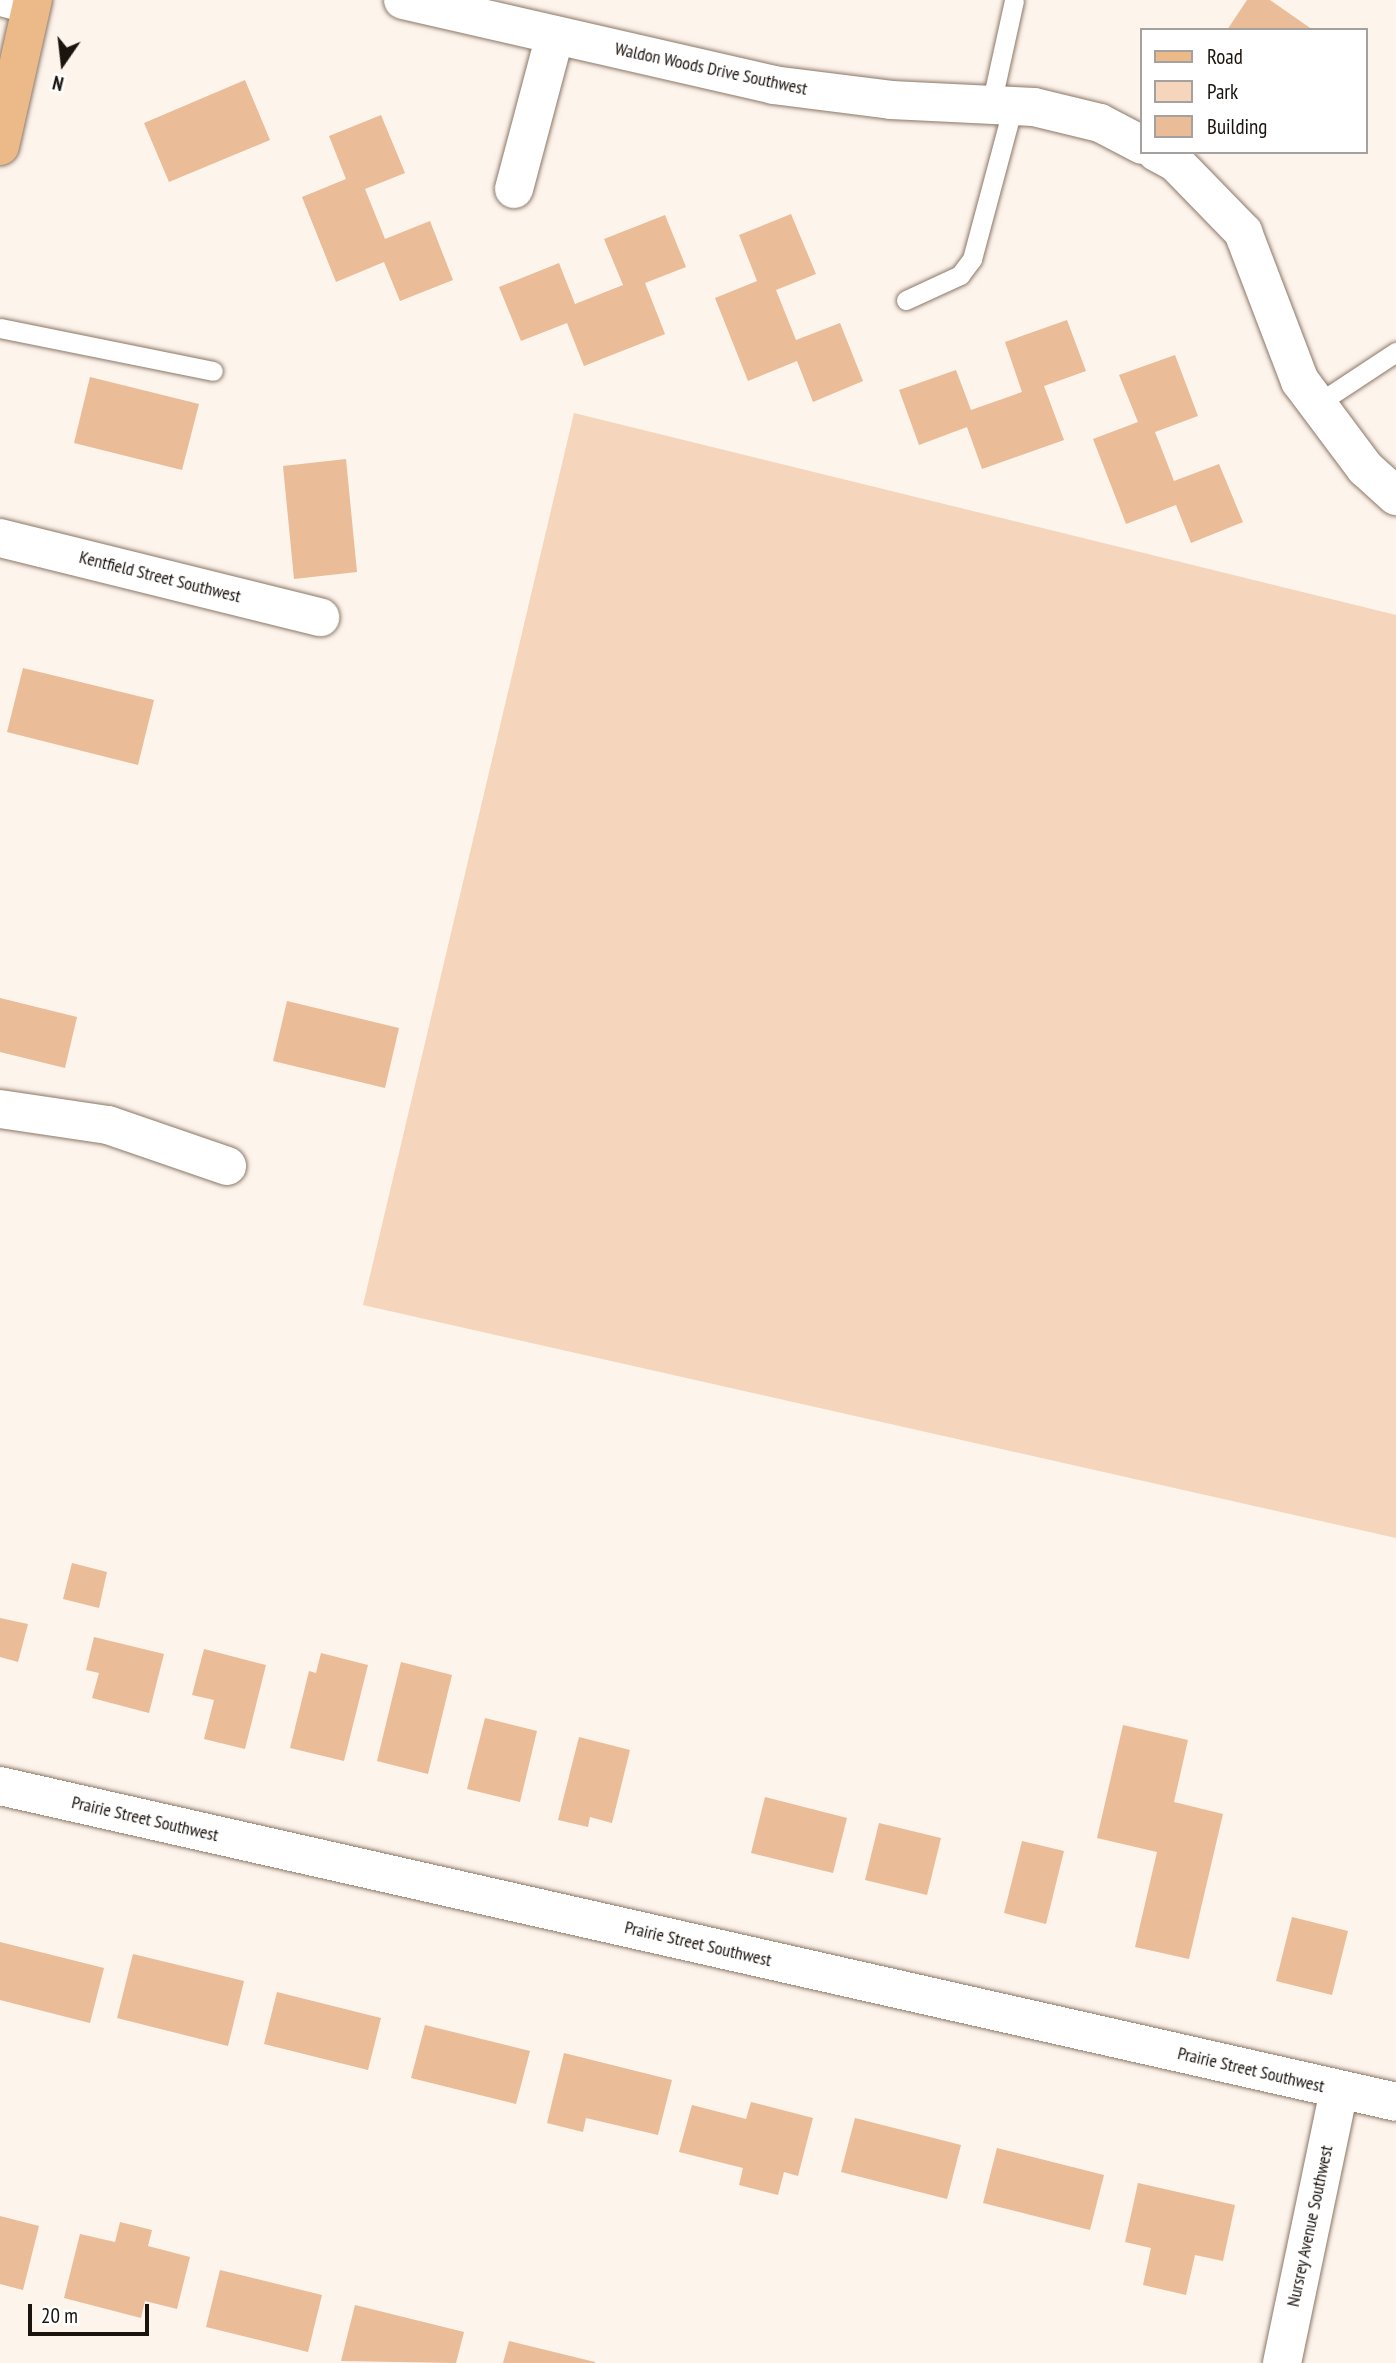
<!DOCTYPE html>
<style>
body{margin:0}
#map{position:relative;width:1396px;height:2363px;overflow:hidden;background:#fdf4ec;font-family:"PT Sans Narrow",sans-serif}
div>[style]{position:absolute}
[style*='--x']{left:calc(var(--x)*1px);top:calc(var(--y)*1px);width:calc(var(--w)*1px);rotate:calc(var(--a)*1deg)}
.green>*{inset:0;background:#f5d5bb}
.building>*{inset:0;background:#eabc97}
.roads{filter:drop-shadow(0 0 2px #8b7767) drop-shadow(0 0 2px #8b7767)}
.service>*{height:19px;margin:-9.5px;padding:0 9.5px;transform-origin:9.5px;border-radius:9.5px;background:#fff}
.minor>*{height:38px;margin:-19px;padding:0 19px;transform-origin:19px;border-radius:19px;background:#fff}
.tertiary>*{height:38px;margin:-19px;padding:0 19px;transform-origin:19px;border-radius:19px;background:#fff}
.primary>*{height:38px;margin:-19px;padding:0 19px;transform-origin:19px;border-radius:19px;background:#ecb989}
span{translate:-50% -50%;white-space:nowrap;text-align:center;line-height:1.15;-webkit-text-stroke:7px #fff;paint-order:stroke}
.street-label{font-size:18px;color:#1b130d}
.legend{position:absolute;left:1140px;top:28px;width:228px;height:126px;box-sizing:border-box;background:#fff;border:2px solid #a4a19e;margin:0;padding:9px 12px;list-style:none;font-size:21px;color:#1b130d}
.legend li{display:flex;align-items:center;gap:14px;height:35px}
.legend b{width:35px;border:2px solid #a4a19e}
.north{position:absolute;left:28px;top:28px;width:70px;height:70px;-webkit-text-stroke:5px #fff;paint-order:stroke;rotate:194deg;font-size:19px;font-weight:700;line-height:28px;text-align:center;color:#1b130d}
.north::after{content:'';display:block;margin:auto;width:24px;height:32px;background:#1b130d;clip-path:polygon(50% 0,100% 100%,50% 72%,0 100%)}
.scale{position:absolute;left:28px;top:2304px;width:121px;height:32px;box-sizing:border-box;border:4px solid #1b130d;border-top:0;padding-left:9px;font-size:21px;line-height:24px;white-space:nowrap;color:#1b130d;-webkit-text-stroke:5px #fff;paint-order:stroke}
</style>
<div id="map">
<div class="green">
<div style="clip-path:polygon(574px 413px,1396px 615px,1396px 1538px,363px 1305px)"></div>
</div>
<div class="building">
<div style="clip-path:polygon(1247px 0,1270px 0,1313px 30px,1227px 30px)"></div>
<div style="clip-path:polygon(245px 80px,270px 140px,169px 182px,144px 123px)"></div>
<div style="clip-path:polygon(381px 115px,405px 173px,365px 189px,385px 239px,430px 221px,453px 280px,400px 301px,384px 262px,336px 282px,302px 197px,346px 179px,329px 136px)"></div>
<div style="clip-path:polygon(791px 214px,816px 274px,776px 290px,796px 340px,840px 323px,863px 381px,813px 402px,797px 361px,748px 381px,715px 298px,757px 281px,739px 235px)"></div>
<div style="clip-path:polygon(665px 215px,686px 267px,645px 283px,665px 334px,584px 366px,567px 323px,521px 341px,499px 287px,559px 263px,575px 304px,623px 285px,604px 239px)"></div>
<div style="clip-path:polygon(1067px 320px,1086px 371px,1044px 386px,1064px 440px,982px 469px,967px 427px,919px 445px,899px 390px,956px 370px,971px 410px,1022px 392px,1005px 342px)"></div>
<div style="clip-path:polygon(1175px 355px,1198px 416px,1155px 432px,1174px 481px,1219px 464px,1243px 522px,1191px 543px,1176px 505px,1126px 524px,1093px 439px,1138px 422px,1119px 375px)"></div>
<div style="clip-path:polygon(90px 377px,199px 404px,182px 470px,74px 443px)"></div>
<div style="clip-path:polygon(346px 459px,357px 572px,294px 579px,283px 466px)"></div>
<div style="clip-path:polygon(23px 668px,154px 700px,138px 765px,7px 732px)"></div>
<div style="clip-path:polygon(0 998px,77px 1017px,65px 1068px,0 1052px)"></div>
<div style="clip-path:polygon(287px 1001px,399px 1028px,385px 1088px,273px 1061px)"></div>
<div style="clip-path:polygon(72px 1563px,107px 1572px,99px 1608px,63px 1599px)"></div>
<div style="clip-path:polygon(0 1618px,28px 1624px,18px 1662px,0 1657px)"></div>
<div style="clip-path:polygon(94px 1637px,164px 1654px,149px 1713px,92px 1698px,99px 1673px,86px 1670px)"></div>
<div style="clip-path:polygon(204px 1649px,266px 1665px,245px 1749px,204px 1739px,214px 1700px,192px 1695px)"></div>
<div style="clip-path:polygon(321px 1653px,368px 1665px,344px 1761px,290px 1748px,309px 1671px,316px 1673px)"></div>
<div style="clip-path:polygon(401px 1662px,452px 1675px,428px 1774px,377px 1761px)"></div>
<div style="clip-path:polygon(485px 1718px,537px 1731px,520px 1802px,467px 1789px)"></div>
<div style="clip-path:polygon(1123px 1725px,1188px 1740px,1174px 1802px,1223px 1814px,1189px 1959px,1135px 1947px,1157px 1852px,1097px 1838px)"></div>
<div style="clip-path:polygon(579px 1737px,630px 1750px,612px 1823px,590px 1817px,588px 1827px,558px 1820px)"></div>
<div style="clip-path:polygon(765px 1797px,847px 1818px,833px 1873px,751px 1853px)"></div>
<div style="clip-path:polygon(879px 1823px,941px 1838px,927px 1895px,865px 1880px)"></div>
<div style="clip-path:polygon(1022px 1841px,1064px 1851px,1046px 1924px,1004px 1913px)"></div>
<div style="clip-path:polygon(1292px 1917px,1348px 1931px,1332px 1995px,1276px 1981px)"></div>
<div style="clip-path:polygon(0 1942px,104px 1968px,90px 2023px,0 2000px)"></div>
<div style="clip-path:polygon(133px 1954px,244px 1981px,228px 2046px,117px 2018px)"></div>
<div style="clip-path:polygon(277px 1992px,381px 2018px,368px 2070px,264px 2044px)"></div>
<div style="clip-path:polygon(425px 2025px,530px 2051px,516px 2104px,411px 2078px)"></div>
<div style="clip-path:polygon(564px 2053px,672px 2080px,658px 2135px,586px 2118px,583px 2132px,547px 2123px)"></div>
<div style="clip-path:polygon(751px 2102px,813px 2118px,798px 2176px,784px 2172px,778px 2195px,739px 2185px,743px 2168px,679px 2152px,692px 2105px,746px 2119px)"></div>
<div style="clip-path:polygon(855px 2118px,961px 2145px,947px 2199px,841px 2172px)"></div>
<div style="clip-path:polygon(997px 2148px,1104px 2175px,1090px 2230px,983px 2203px)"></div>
<div style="clip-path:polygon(1138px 2183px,1235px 2205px,1223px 2261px,1195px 2255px,1186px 2295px,1143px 2285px,1151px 2248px,1125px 2242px)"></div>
<div style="clip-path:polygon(0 2216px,39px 2226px,23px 2290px,0 2284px)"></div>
<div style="clip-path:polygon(120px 2222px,152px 2230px,148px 2246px,190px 2257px,177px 2309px,145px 2301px,141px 2318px,64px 2298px,80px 2234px,115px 2242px)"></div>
<div style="clip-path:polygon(220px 2270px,322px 2295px,308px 2352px,206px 2327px)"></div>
<div style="clip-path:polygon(355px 2305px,464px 2332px,456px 2363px,341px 2361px)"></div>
<div style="clip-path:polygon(509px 2341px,595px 2362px,595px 2363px,503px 2363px)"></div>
</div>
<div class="roads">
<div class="service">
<div style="--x:0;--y:6;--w:31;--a:15"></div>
<div style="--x:991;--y:105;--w:107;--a:-77.6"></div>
<div style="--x:906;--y:300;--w:60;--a:-24.8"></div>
<div style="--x:960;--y:275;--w:20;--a:-53"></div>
<div style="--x:972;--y:259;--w:158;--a:-75"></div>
<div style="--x:0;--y:328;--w:217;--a:11.4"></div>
<div style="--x:1317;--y:404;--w:95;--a:-33.4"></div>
</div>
<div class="minor">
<div style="--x:403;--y:0;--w:380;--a:12.9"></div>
<div style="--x:773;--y:85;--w:119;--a:7.2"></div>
<div style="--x:891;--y:100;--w:143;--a:2.8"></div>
<div style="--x:1034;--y:107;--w:68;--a:13.6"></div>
<div style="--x:1100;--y:123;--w:47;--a:27.6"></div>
<div style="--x:1156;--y:152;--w:21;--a:28"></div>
<div style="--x:1175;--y:162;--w:98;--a:45.8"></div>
<div style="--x:1243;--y:232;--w:160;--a:69.1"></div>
<div style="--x:1300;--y:381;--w:109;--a:53.2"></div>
<div style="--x:1365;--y:468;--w:42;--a:42.1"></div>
<div style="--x:514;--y:189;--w:159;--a:-75.1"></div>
<div style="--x:0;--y:538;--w:330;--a:13.9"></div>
<div style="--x:0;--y:1109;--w:109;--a:8.4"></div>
<div style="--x:108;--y:1125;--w:126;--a:19"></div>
<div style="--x:1282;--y:2363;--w:279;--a:-78.2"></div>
</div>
<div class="tertiary">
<div style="--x:0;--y:1786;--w:1431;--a:12.75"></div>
</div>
<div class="primary">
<div style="--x:0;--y:146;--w:150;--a:-77.3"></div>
</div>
</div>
<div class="street-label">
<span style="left:711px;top:69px;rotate:12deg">Waldon Woods Drive Southwest</span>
<span style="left:160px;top:577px;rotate:14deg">Kentfield Street Southwest</span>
<span style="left:145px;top:1819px;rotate:13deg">Prairie Street Southwest</span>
<span style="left:698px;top:1944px;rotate:13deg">Prairie Street Southwest</span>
<span style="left:1251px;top:2070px;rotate:13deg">Prairie Street Southwest</span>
<span style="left:1310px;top:2226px;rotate:-78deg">Nursrey Avenue Southwest</span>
</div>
<ul class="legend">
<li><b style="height:9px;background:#ecb989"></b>Road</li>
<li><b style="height:19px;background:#f5d5bb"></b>Park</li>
<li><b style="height:19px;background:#eabc97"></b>Building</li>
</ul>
<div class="north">N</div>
<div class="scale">20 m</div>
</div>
